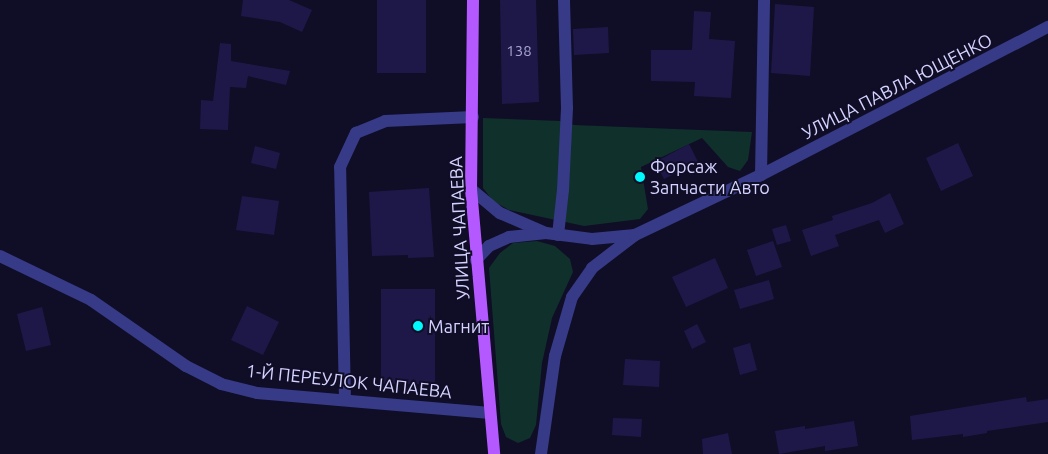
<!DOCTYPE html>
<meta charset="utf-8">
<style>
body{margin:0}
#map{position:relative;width:1048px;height:454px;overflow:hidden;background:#100d26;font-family:Ubuntu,sans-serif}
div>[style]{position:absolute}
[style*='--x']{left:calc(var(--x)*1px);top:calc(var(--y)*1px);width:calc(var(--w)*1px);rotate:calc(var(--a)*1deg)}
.green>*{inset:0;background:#10302c}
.building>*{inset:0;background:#1e1848}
.minor>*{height:12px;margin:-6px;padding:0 6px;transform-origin:6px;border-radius:6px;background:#363a87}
.major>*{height:12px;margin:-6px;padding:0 6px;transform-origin:6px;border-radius:6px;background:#b459ff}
.dots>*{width:14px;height:14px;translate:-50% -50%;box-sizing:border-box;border:2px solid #100d26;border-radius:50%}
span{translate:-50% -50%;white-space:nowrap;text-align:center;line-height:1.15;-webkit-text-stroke:4px #100d26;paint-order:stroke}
.number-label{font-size:15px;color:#a6a4d1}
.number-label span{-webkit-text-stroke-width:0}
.street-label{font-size:18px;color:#d4d2ff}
.poi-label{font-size:18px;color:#d4d2ff}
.left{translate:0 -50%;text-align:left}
</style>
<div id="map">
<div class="green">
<div style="clip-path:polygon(483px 118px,560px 121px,574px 125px,752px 132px,748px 160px,740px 171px,728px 167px,702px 138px,641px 167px,648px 209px,640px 219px,584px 226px,509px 210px,493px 201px,483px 188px)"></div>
<div style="clip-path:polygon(537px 241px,555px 246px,570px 259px,573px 272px,552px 318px,542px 363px,536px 425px,530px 438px,518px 443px,506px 437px,501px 424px,489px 268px,500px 253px,513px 243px)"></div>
</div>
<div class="building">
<div style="clip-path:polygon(243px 0,289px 0,312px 10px,302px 32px,280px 22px,241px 16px)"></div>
<div style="clip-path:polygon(377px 0,426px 0,426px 73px,377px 73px)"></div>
<div style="clip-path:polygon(500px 0,536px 0,539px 102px,502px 104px)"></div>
<div style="clip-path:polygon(775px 4px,814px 7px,810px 76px,771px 73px)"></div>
<div style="clip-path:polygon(694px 11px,711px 12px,709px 39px,735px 41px,731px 98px,694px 96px,695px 82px,651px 81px,651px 50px,692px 50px)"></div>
<div style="clip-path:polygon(608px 27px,609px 53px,574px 55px,573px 29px)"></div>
<div style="clip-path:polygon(220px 43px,231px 44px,231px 61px,290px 71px,286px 85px,248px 76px,246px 88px,230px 87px,228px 130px,200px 129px,201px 100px,213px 101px)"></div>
<div style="clip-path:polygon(958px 143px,973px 176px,941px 191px,926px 158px)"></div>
<div style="clip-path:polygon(689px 144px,698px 162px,664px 179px,655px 162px)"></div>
<div style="clip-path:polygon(255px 146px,280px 153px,276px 169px,251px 163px)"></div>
<div style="clip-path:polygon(429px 188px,434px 257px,408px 258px,408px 255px,372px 256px,369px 192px)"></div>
<div style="clip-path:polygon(890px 193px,904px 224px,885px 233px,879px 220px,835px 235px,839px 246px,811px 256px,802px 230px,833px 220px,832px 216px,872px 203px)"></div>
<div style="clip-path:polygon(242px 196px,279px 201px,274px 235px,236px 230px)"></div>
<div style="clip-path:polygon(786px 225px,791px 241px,777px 245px,772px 229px)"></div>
<div style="clip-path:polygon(773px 241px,782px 267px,756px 276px,747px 250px)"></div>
<div style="clip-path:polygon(715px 258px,728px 288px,686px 307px,672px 277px)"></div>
<div style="clip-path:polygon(769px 280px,774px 299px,740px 309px,734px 290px)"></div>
<div style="clip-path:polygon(381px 289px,435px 289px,435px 384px,381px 384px)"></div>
<div style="clip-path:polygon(247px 306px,279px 322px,263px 355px,231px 340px)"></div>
<div style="clip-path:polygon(42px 307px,51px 345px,26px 351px,17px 314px)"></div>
<div style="clip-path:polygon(697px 324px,706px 342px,692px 349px,684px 331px)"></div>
<div style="clip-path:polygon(750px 343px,757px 370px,740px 375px,733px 348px)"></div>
<div style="clip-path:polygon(625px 359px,660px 361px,659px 387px,623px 385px)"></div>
<div style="clip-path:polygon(1026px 397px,1027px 402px,1048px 399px,1048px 422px,987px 431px,987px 433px,963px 437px,963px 434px,912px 440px,910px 416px)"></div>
<div style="clip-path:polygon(613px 418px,642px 419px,641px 437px,612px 435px)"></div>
<div style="clip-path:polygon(854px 421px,858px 446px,825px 451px,825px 446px,779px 454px,775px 431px,805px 426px,805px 429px)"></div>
<div style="clip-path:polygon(728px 433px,732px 454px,703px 454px,702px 439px)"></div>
</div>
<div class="minor">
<div style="--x:761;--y:175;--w:175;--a:-89"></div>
<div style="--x:471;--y:189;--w:38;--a:40"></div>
<div style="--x:500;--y:213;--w:50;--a:23.5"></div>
<div style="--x:558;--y:235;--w:45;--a:-83.7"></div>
<div style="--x:563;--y:190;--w:82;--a:-87.2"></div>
<div style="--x:567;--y:108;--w:108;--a:-91.6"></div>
<div style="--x:0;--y:256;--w:101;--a:25.8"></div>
<div style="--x:91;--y:300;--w:116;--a:34.8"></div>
<div style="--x:186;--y:366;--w:39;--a:27"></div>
<div style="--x:221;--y:384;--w:37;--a:14"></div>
<div style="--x:257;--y:393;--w:234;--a:4.9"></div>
<div style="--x:476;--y:260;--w:19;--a:-47"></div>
<div style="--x:489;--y:246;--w:22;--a:-24"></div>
<div style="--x:509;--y:237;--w:37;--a:-6"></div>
<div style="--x:546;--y:233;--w:46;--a:7.4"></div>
<div style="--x:592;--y:239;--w:43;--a:-5.3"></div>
<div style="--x:345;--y:400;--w:233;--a:-91.2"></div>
<div style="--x:340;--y:167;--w:38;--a:-65"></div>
<div style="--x:356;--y:133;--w:31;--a:-22"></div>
<div style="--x:385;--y:121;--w:88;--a:-2.6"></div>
<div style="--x:541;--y:454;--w:99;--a:-81.9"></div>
<div style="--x:555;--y:356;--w:61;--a:-73.9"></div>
<div style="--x:572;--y:297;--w:35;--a:-55"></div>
<div style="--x:592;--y:268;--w:54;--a:-37.5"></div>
<div style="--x:635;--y:235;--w:140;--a:-25.5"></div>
<div style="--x:761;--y:175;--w:323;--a:-27.3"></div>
</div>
<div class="major">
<div style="--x:473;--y:0;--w:189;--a:90.6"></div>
<div style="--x:471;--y:189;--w:266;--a:85"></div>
</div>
<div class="dots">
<div style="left:640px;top:177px;background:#00f9fd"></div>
<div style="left:418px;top:326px;background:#00f9fd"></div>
</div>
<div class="number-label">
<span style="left:519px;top:51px">138</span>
</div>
<div class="street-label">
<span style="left:897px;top:86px;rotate:-27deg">УЛИЦА ПАВЛА ЮЩЕНКО</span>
<span style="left:459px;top:228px;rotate:-93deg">УЛИЦА ЧАПАЕВА</span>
<span style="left:349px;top:381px;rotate:6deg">1-Й ПЕРЕУЛОК ЧАПАЕВА</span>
</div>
<div class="poi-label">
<span class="left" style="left:650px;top:177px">Форсаж<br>Запчасти Авто</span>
<span class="left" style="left:428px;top:326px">Магнит</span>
</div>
</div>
